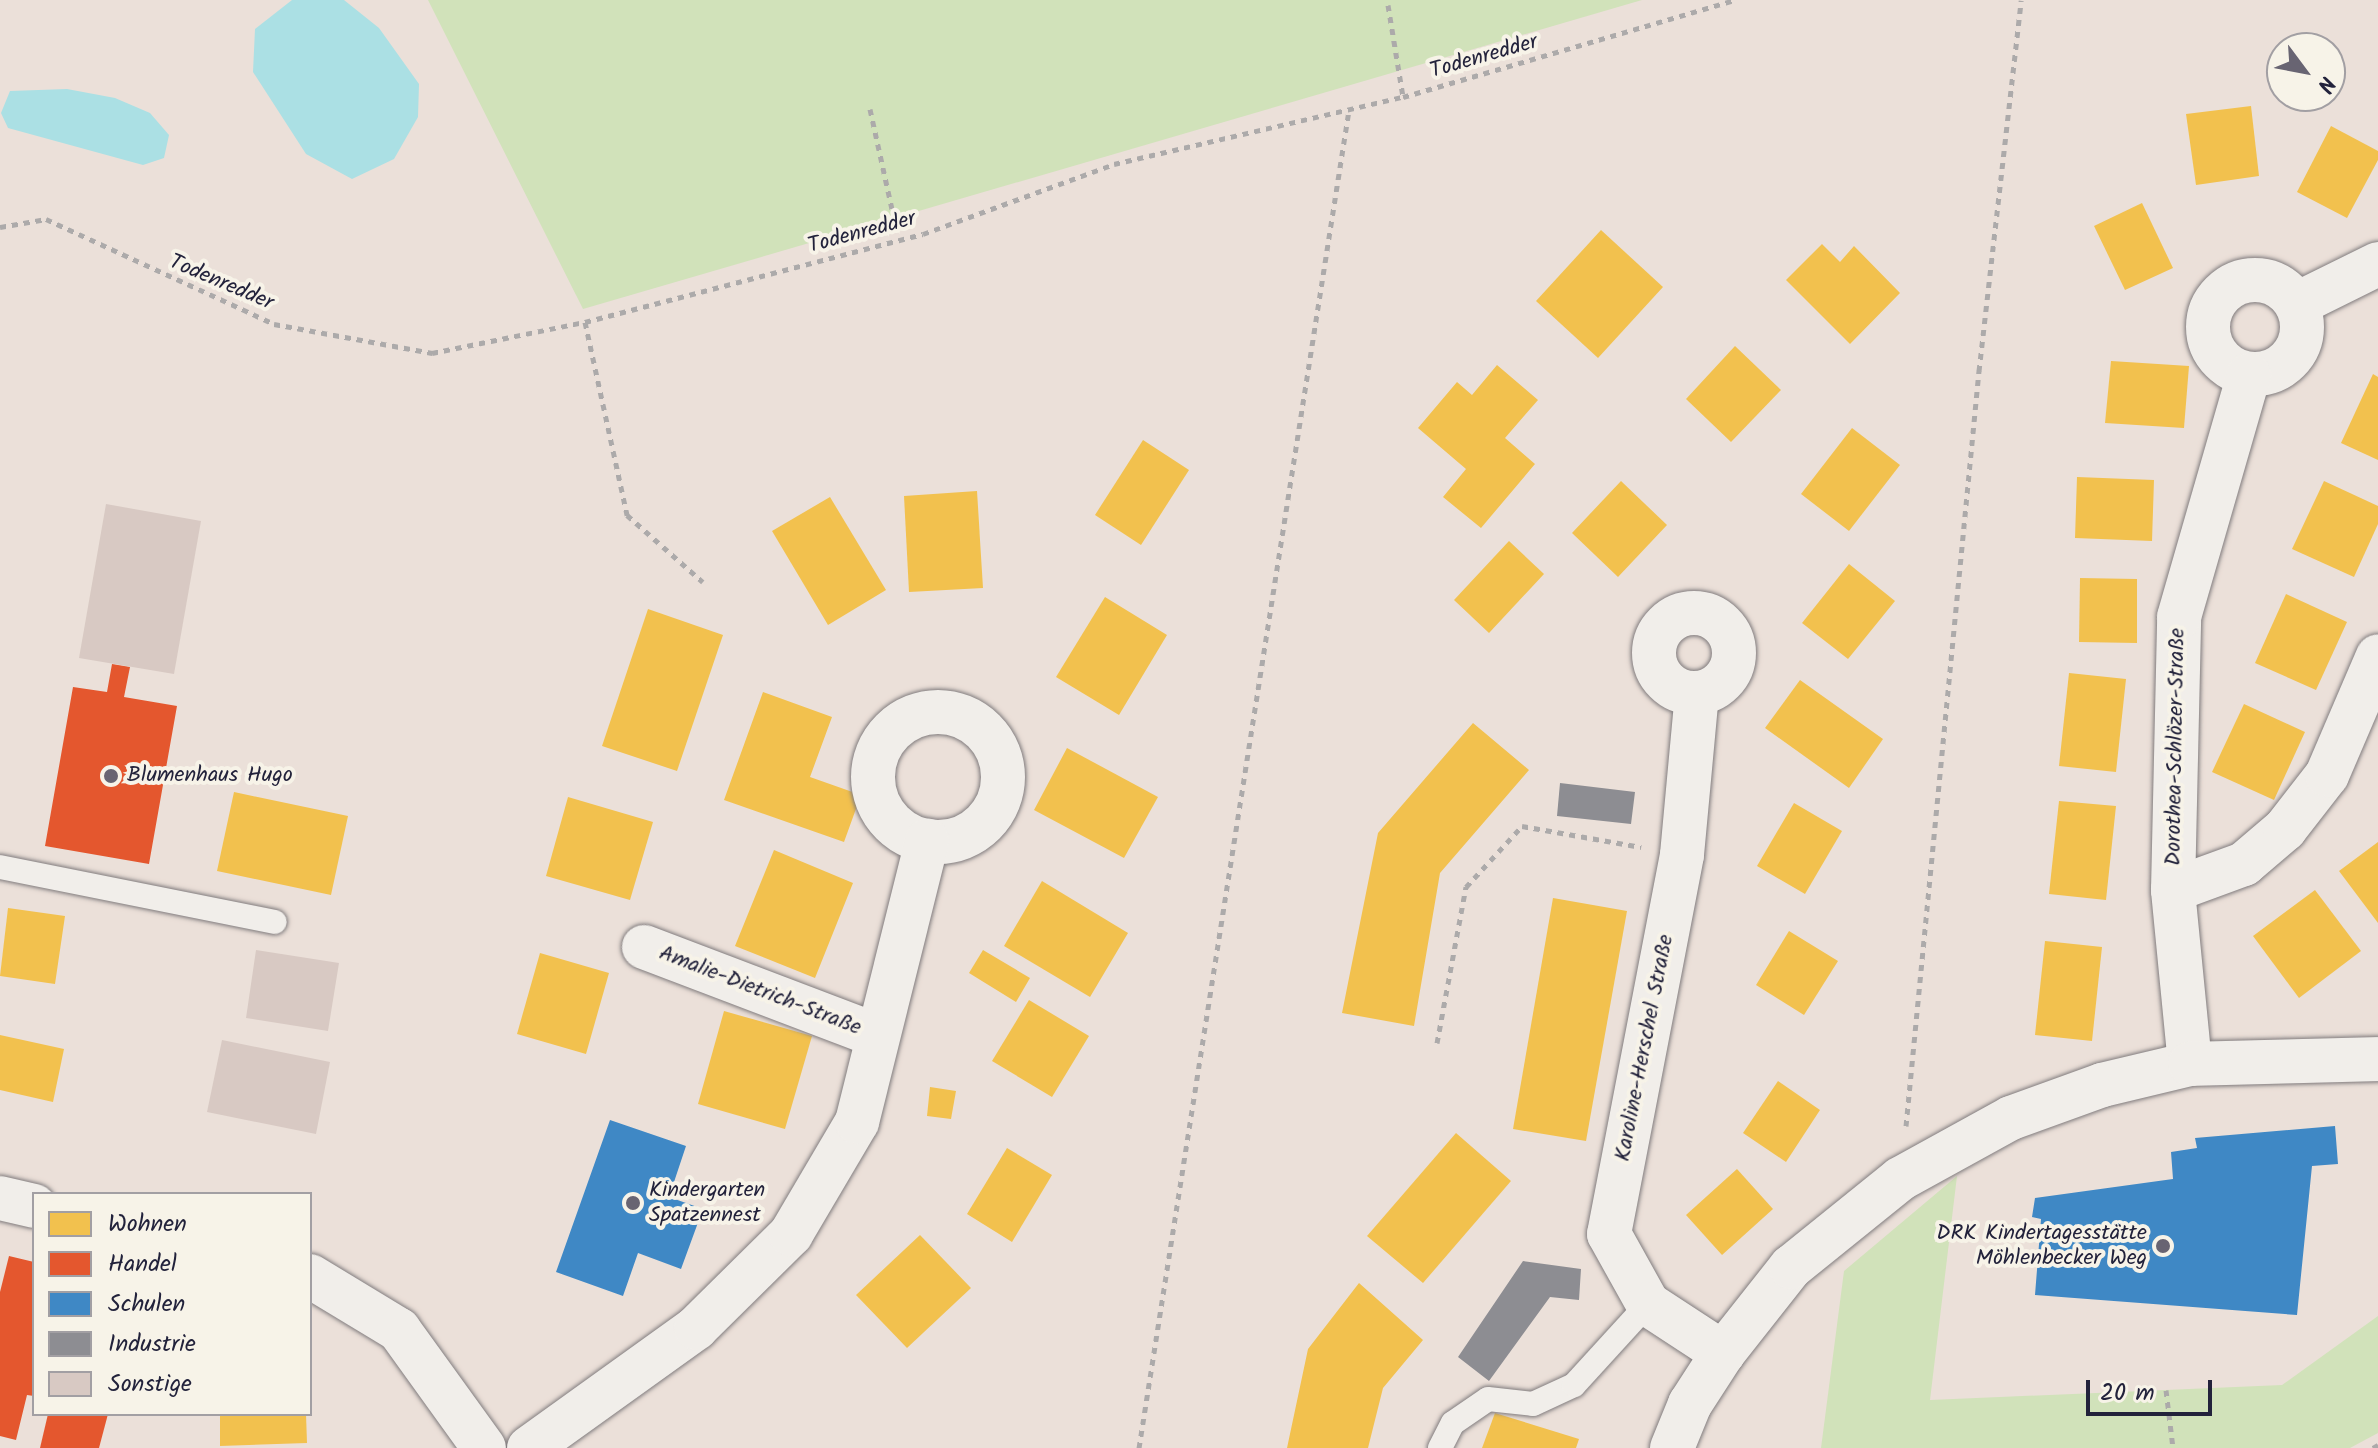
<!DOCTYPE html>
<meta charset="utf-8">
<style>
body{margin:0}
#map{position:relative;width:2378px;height:1448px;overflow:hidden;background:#ebe0d9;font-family:Kalam,sans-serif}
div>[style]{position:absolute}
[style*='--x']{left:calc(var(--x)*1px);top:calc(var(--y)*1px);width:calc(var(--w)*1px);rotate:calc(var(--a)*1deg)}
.green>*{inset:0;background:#d1e2ba}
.water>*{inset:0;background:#abe0e4}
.homes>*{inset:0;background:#f2c14e}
.shops>*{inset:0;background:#e4572e}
.schools>*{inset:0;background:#3f88c5}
.industry>*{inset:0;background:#8d8d92}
.building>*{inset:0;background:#d8c9c3}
.path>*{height:5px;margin-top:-2.5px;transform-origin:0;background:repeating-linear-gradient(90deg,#acaaaa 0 6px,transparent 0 12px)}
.roads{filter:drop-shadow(0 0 2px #817c7e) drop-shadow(0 0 2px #817c7e)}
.service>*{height:24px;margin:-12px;padding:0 12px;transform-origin:12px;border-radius:12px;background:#f1eeea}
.minor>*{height:44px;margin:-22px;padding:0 22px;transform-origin:22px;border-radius:22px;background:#f1eeea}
.minor>.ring{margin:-22px;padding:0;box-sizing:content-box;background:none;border:44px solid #f1eeea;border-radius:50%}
.dots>*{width:22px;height:22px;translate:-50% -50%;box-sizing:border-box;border:4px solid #f7f3e8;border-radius:50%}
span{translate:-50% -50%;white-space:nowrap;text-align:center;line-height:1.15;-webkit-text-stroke:8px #f7f3e8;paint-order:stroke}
.street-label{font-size:22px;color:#22223b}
.poi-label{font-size:22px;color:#22223b}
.left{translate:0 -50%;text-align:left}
.right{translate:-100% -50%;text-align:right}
.legend{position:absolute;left:32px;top:1192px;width:280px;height:224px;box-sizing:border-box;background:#f7f3e8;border:2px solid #a29fa3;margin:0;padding:10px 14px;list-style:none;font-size:24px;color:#22223b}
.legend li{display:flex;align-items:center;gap:16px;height:40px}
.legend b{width:40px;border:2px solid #a29fa3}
.north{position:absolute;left:2266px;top:32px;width:80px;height:80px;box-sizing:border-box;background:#f7f3e8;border:2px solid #a29fa3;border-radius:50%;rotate:122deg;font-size:22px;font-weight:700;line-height:32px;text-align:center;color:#22223b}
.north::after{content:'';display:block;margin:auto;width:28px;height:36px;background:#686472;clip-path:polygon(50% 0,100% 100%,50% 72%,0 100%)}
.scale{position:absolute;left:2086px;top:1380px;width:126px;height:36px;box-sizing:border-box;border:4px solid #22223b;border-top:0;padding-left:10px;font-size:24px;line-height:28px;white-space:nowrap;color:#22223b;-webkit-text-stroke:6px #f7f3e8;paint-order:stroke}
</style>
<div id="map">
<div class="green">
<div style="clip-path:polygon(428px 0,1642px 0,583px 309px)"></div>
<div style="clip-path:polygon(1957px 1176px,1930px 1400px,2282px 1385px,2378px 1316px,2378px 1433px,2350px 1448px,1821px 1448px,1844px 1271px)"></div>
</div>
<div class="water">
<div style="clip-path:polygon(292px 0,344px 0,379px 28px,419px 84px,418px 117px,394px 159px,352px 179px,306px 154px,253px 72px,255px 29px)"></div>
<div style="clip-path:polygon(67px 89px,115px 98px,150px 113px,169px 135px,164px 158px,143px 165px,8px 128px,1px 113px,10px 91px)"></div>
</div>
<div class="homes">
<div style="clip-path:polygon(2251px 106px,2259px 176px,2196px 185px,2186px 114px)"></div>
<div style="clip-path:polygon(2331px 126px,2378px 151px,2378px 160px,2347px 218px,2297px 192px)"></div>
<div style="clip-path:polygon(2142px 203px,2173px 268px,2125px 290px,2094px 226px)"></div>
<div style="clip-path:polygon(1601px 230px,1663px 287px,1598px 358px,1536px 301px)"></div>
<div style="clip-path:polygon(1822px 244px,1840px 262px,1854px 246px,1900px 293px,1850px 344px,1786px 280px)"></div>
<div style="clip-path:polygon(1735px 346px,1781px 390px,1731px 442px,1686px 399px)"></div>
<div style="clip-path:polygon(2111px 361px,2189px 366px,2184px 428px,2105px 423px)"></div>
<div style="clip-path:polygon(1497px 365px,1538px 400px,1505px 438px,1535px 464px,1481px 528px,1443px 497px,1466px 469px,1418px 428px,1457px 382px,1472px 395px)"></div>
<div style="clip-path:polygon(2373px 374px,2378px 377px,2378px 460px,2341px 443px)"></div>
<div style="clip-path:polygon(1852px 428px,1900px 465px,1849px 531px,1801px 494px)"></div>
<div style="clip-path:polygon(1143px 440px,1189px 470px,1141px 545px,1095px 515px)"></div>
<div style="clip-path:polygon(2077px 477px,2154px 480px,2152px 541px,2075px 538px)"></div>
<div style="clip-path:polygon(1621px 481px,1667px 525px,1618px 577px,1572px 533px)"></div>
<div style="clip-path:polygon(2324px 481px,2378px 506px,2378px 524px,2354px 577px,2292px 549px)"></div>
<div style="clip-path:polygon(977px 491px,983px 588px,909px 592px,904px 496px)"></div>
<div style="clip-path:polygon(830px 497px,886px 590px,828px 625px,772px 531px)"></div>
<div style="clip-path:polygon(1509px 541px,1544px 574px,1489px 633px,1454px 600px)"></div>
<div style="clip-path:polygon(1849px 564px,1895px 601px,1848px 659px,1802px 623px)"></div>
<div style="clip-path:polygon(2080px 578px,2137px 579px,2137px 643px,2079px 642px)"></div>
<div style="clip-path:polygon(2286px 594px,2347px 622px,2316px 690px,2255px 663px)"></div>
<div style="clip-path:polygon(1105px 597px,1167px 635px,1119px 715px,1056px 677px)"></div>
<div style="clip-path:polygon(648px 609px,723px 635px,677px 771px,602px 746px)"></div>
<div style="clip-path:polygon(2069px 673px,2126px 679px,2116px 772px,2059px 766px)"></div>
<div style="clip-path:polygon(1800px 680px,1883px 739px,1849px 788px,1765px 728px)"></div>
<div style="clip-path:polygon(763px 692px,832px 717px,810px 777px,861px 795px,844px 842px,724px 800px)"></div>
<div style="clip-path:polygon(2244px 704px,2305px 732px,2274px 800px,2212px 772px)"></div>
<div style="clip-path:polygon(1473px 723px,1529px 770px,1440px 873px,1414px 1026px,1342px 1013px,1378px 833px)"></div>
<div style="clip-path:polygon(1067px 748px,1158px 797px,1124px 858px,1034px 810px)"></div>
<div style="clip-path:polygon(234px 792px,348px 816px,331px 895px,217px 871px)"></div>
<div style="clip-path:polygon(568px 797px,653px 822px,630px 900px,546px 876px)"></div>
<div style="clip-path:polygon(2059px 801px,2116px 806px,2106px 900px,2049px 894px)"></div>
<div style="clip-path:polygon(1794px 803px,1842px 831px,1805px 894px,1757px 866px)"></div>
<div style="clip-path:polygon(2378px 842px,2378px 923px,2339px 871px)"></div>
<div style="clip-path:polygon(774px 850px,853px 883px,815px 978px,735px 946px)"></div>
<div style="clip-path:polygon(1042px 881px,1128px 933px,1090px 997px,1004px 946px)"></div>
<div style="clip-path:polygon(2315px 890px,2361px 951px,2299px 998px,2253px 936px)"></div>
<div style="clip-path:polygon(1553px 898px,1627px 911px,1586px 1141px,1513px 1129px)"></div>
<div style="clip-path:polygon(8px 908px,65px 916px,55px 984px,0 976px)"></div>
<div style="clip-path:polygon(1789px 931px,1838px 961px,1804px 1015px,1756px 985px)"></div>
<div style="clip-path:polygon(2045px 941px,2102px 947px,2092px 1041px,2035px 1035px)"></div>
<div style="clip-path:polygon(983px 950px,1030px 978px,1016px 1002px,969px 973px)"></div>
<div style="clip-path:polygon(540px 953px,609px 973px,586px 1054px,517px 1034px)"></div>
<div style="clip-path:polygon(1029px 1000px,1089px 1036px,1052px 1097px,992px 1061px)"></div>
<div style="clip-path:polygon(724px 1011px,812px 1036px,785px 1129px,698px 1104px)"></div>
<div style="clip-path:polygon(0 1035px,64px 1049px,53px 1102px,0 1090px)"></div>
<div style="clip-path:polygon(1778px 1081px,1820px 1110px,1786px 1162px,1743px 1133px)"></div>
<div style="clip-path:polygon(930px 1087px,956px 1091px,951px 1119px,927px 1116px)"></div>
<div style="clip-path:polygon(1456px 1133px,1511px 1181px,1423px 1283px,1367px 1236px)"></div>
<div style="clip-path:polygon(1007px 1148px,1052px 1175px,1012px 1242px,967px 1214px)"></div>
<div style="clip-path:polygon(1737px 1169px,1773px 1209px,1722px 1255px,1686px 1215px)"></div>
<div style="clip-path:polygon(920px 1235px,971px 1288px,907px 1348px,856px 1295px)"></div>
<div style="clip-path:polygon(1359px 1283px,1423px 1340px,1383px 1388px,1368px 1448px,1287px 1448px,1308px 1349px)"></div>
<div style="clip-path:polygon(1495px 1413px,1579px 1439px,1576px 1448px,1482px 1448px)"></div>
<div style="clip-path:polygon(220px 1414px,306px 1414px,307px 1443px,220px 1446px)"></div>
</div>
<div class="shops">
<div style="clip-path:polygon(112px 664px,130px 667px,124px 697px,177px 706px,149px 864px,45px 846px,73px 687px,107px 692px)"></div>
<div style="clip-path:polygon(9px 1256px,34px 1262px,34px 1396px,27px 1395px,16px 1440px,0 1436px,0 1292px)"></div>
<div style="clip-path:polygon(48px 1414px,108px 1414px,99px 1448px,40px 1448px)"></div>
</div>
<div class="schools">
<div style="clip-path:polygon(610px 1120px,686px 1146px,669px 1197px,703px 1209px,681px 1269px,638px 1253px,623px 1296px,556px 1272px)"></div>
<div style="clip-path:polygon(2335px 1126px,2338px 1164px,2312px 1166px,2297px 1315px,2035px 1295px,2041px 1219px,2032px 1217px,2035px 1198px,2173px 1179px,2171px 1152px,2197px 1148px,2195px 1138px)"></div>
</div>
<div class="industry">
<div style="clip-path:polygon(1560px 783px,1635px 792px,1631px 824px,1557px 816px)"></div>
<div style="clip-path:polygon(1523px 1261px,1581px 1269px,1579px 1300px,1550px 1297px,1489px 1381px,1458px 1357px)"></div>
</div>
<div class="building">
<div style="clip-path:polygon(106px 504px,201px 521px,174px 674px,79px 658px)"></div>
<div style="clip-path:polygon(256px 950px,339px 963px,328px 1031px,246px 1018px)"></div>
<div style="clip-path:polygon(222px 1040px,330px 1062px,316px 1134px,207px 1112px)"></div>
</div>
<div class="path">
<div style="--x:1388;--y:5;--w:93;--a:80.7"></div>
<div style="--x:870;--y:109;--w:112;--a:77.6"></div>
<div style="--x:0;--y:227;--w:47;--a:-9.9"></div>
<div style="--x:46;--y:219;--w:251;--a:24.7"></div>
<div style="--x:274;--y:324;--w:161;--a:10.4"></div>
<div style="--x:432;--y:353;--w:156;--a:-11.5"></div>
<div style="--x:585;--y:322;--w:349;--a:-14.6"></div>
<div style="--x:923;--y:234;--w:203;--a:-20.1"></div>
<div style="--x:1114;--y:164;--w:297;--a:-13.1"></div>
<div style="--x:1403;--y:97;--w:346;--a:-16.3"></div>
<div style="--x:585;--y:322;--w:198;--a:77.7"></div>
<div style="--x:627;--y:515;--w:101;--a:41.4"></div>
<div style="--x:1437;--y:1043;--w:159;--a:-79.5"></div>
<div style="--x:1466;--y:887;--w:83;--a:-47.4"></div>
<div style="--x:1522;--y:826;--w:121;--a:10"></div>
<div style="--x:1906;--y:1126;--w:759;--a:-84.48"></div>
<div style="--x:1979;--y:371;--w:373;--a:-83.5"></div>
<div style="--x:2166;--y:1390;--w:58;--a:83.1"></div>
<div style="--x:1139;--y:1448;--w:1354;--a:-81.08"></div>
<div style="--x:2373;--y:1448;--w:6;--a:-31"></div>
</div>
<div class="roads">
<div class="service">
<div style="--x:0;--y:867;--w:280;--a:11.3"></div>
<div style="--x:1440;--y:1448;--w:28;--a:-63"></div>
<div style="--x:1453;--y:1423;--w:42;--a:-34.4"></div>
<div style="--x:1488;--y:1399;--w:45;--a:6.3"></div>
<div style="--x:1533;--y:1404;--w:45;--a:-24.9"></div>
<div style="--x:1574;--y:1385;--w:110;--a:-47.6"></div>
</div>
<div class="minor">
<div class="ring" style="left:2208px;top:280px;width:50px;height:50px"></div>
<div style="--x:2297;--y:304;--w:90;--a:-26.3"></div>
<div class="ring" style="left:1654px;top:613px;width:36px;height:36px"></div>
<div style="--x:1697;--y:693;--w:163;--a:95.3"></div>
<div style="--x:1682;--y:855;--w:386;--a:100.9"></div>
<div style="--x:1609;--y:1234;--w:80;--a:60.9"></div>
<div style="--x:1648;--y:1304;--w:90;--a:33.2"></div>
<div class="ring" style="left:873px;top:712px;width:86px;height:86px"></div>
<div style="--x:2173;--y:890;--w:76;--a:-20.1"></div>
<div style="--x:2244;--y:864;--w:54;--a:-40.5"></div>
<div style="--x:2285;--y:829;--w:68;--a:-52.1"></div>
<div style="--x:2327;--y:775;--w:129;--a:-66.8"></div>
<div style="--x:644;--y:947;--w:248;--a:20.8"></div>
<div style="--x:2190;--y:1064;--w:175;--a:-95.6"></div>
<div style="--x:2173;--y:890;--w:273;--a:-88.7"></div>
<div style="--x:2179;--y:617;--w:252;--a:-73.9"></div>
<div style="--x:0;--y:1198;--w:35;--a:13"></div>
<div style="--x:310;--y:1276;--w:104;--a:31.2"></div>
<div style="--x:399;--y:1330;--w:145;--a:54.2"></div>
<div style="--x:529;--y:1448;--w:206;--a:-35.7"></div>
<div style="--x:696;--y:1328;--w:134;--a:-44.7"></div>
<div style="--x:791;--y:1234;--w:130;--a:-59.5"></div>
<div style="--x:857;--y:1122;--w:290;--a:-76"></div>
<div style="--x:1672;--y:1448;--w:48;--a:-67.8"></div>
<div style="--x:1690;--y:1404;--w:61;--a:-57.1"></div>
<div style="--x:1723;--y:1353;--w:110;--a:-51.7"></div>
<div style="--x:1791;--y:1267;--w:140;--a:-38.9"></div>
<div style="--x:1900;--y:1179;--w:127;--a:-28.8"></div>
<div style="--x:2011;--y:1118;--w:97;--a:-19.9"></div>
<div style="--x:2102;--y:1085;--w:90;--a:-13.4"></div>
<div style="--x:2190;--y:1064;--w:188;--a:-1.5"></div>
</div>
</div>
<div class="dots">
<div style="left:111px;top:776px;background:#686472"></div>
<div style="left:633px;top:1203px;background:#686472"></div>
<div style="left:2163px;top:1246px;background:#686472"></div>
</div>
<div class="street-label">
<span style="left:1484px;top:57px;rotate:-16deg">Todenredder</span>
<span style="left:862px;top:233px;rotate:-15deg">Todenredder</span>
<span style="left:221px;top:283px;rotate:23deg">Todenredder</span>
<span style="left:2176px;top:747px;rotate:-89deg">Dorothea-Schlözer-Straße</span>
<span style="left:760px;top:991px;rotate:21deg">Amalie-Dietrich-Straße</span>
<span style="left:1645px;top:1048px;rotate:-79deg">Karoline-Herschel Straße</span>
</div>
<div class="poi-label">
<span class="left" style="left:127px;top:776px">Blumenhaus Hugo</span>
<span class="left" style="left:649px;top:1203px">Kindergarten<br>Spatzennest</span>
<span class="right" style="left:2147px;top:1246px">DRK Kindertagesstätte<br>Möhlenbecker Weg</span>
</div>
<ul class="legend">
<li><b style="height:22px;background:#f2c14e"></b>Wohnen</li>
<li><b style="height:22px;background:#e4572e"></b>Handel</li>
<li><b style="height:22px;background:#3f88c5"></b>Schulen</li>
<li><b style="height:22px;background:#8d8d92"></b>Industrie</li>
<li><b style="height:22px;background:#d8c9c3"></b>Sonstige</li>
</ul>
<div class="north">N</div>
<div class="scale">20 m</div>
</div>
